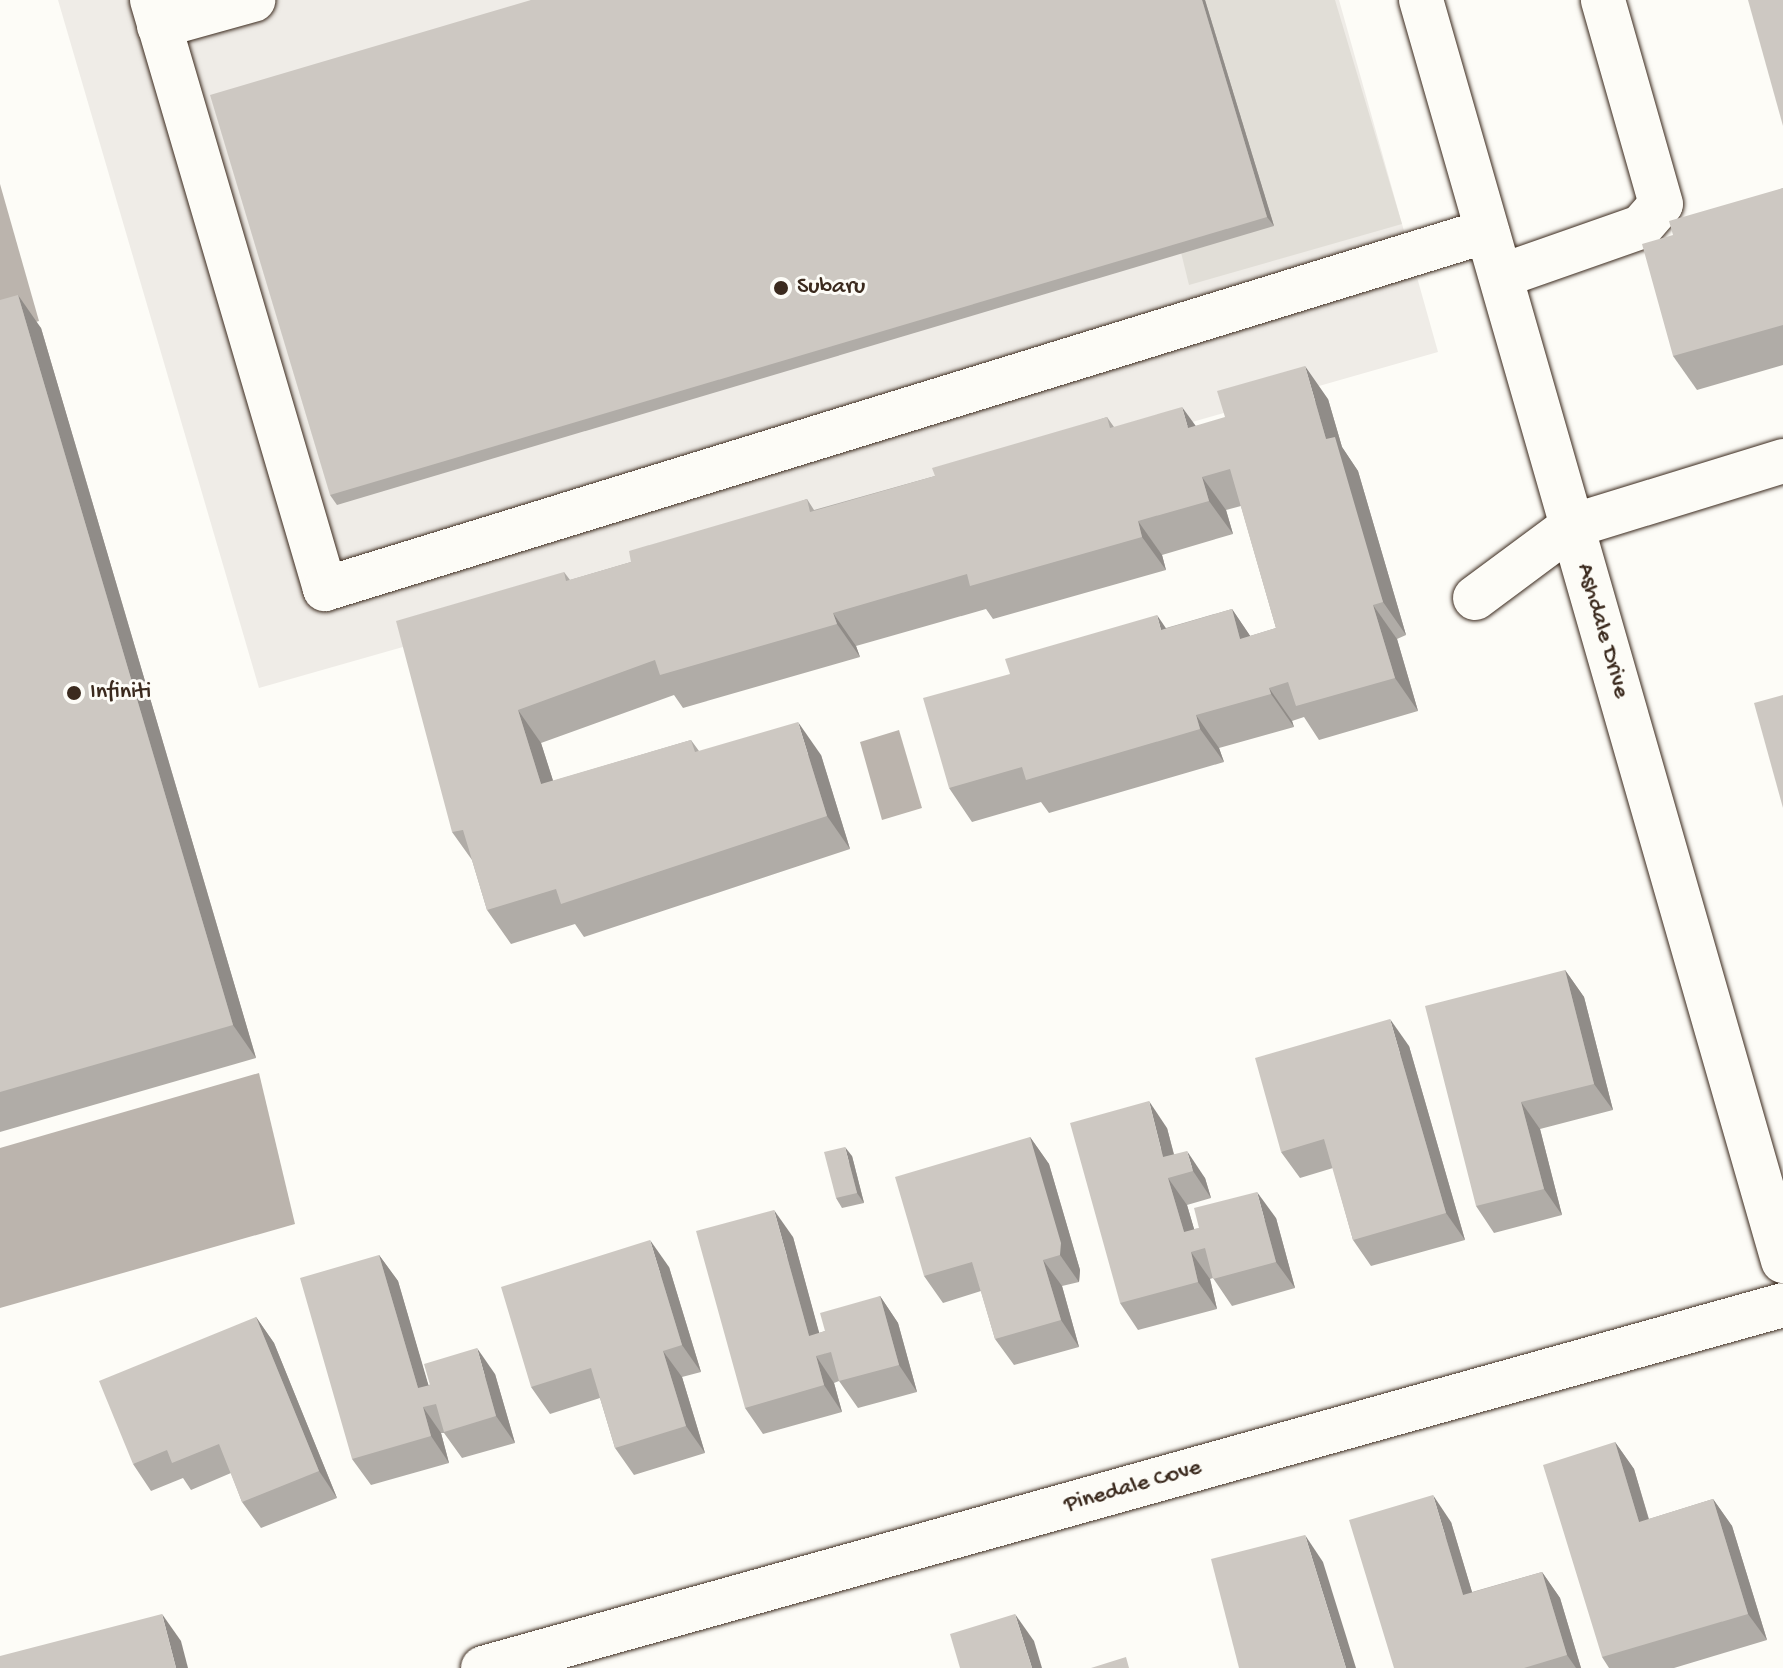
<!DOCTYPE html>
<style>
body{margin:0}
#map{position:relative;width:1783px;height:1668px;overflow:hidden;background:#fdfcf7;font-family:"Gochi Hand",sans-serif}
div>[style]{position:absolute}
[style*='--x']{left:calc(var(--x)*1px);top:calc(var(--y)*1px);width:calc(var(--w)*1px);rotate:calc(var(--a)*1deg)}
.built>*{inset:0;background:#efece7}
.green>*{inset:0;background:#e1ded7}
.water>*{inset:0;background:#bbb4ad}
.roads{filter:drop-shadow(0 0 2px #3b2a1e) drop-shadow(0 0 2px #3b2a1e)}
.minor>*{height:44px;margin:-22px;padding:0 22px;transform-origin:22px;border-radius:22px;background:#fdfcf7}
.wall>*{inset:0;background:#b0aca7}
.shaded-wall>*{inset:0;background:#908c88}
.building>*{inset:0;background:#cdc8c2}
.dots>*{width:22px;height:22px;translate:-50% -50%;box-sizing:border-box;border:4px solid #fdfcf7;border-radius:50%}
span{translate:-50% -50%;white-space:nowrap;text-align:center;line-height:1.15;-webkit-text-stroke:6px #fdfcf7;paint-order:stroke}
.poi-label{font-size:24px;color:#3b2a1e}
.left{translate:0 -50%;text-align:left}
.street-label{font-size:24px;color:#3b2a1e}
</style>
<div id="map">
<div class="built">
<div style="clip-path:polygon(58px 0,1339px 0,1438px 352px,259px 688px)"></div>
</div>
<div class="green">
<div style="clip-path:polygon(1119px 0,1335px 0,1402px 224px,1189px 285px)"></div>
</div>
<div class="water">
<div style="clip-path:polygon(0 184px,39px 321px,0 333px)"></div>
<div style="clip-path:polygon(899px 730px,922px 808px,882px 820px,860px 742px)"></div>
<div style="clip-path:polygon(259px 1073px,295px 1224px,0 1308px,0 1148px)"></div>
</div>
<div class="roads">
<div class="minor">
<div style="--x:152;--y:0;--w:614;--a:73.63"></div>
<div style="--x:325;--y:589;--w:1216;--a:-17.12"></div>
<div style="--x:1421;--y:0;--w:1312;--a:73.98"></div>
<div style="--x:159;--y:26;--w:98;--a:-15.5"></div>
<div style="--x:1501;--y:276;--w:148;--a:-19.3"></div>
<div style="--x:1641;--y:227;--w:30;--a:-49"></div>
<div style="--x:1661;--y:204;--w:212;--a:-105.9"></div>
<div style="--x:1475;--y:598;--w:121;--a:-36.6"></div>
<div style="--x:1572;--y:526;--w:221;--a:-17.1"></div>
<div style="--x:483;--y:1668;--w:1350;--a:-15.6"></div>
</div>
</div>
<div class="wall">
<div style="clip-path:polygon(531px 0,1205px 0,1274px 226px,337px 505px,330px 495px)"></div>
<div style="clip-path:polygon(1783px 188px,1783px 365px,1697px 390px,1673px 356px,1673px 235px)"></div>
<div style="clip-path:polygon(0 300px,41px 328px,256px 1058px,0 1132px)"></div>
<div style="clip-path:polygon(1328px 399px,1342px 447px,1358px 471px,1406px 635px,1397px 639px,1418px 711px,1319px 740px,1304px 717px,1292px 721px,1294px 727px,1219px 748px,1224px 762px,1049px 813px,1041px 802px,972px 822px,949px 788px,1166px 628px,1232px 609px,1250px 636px,1276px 628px,1241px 506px,1226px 510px,1233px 534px,1162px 555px,1166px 570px,993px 619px,986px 609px,856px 646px,860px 657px,683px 708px,674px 695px,541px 743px,553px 781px,691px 740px,699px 751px,821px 755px,850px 849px,584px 937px,575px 924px,511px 944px,487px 910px,472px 860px,452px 832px,564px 572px,570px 580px,631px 562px,807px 499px,814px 510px,935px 476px,1107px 417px,1114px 427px,1196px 426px)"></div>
<div style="clip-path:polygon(1565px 970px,1584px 997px,1613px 1110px,1540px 1129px,1562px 1215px,1494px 1233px,1476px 1206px)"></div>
<div style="clip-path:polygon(1409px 1046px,1465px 1240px,1371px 1266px,1353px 1240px,1333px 1168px,1300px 1178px,1281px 1152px)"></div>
<div style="clip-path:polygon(1167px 1128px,1174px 1154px,1205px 1178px,1211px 1198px,1187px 1205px,1194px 1229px,1276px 1218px,1295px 1288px,1232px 1306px,1213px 1278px,1210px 1279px,1217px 1309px,1138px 1330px,1120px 1303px)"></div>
<div style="clip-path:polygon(1030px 1137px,1049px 1164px,1080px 1270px,1079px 1282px,1062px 1286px,1079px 1347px,1014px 1365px,995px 1339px,981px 1291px,943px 1303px,924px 1276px)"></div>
<div style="clip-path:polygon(852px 1156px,864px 1203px,842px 1208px,836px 1198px)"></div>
<div style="clip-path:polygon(793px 1237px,819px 1333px,825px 1331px,880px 1296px,898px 1323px,917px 1392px,858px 1408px,839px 1381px,834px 1383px,842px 1412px,763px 1434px,745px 1408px)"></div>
<div style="clip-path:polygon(379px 1255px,398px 1281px,428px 1385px,495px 1374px,515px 1443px,462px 1458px,444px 1433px,441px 1433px,449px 1463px,371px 1485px,352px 1459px)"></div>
<div style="clip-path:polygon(669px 1267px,701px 1372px,682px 1377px,705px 1453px,634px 1475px,615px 1448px,600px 1398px,550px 1414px,531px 1387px)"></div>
<div style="clip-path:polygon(256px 1317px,274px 1343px,337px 1498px,261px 1528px,242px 1502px,231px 1473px,191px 1490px,183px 1478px,151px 1491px,133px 1464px)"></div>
<div style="clip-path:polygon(1615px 1442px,1634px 1469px,1649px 1519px,1713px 1499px,1732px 1526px,1767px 1640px,1674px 1668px,1609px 1668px,1602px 1657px)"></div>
<div style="clip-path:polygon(1451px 1522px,1472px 1592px,1542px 1572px,1560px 1598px,1581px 1668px,1394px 1668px)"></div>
</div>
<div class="shaded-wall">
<div style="clip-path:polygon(1202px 0,1205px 0,1274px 226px,1267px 217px)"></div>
<div style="clip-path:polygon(18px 295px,41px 328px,256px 1058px,233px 1025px)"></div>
<div style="clip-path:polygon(1305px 366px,1328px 399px,1342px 447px,1358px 471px,1406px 635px,1383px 602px,1326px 439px)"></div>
<div style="clip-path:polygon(1182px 407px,1206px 440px,1188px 428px)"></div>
<div style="clip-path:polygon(1202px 477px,1226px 510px,1233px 534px,1209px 501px)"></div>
<div style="clip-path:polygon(1138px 521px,1162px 555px,1166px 570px,1142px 537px)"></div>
<div style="clip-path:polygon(1373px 605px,1397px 639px,1418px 711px,1395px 678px)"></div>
<div style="clip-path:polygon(1232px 609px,1255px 643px,1240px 639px)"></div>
<div style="clip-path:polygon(833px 613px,856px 646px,860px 657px,837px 624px)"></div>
<div style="clip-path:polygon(1157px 615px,1180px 649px,1161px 630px)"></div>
<div style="clip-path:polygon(1269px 688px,1292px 721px,1294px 727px,1271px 694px)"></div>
<div style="clip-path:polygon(518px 710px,541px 743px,565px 818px,541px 784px)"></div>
<div style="clip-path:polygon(1196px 715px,1219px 748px,1224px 762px,1200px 729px)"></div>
<div style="clip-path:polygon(798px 722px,821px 755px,850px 849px,827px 816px)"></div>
<div style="clip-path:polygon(1565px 970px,1584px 997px,1613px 1110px,1594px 1084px)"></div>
<div style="clip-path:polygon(1390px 1019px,1409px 1046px,1465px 1240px,1446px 1213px)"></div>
<div style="clip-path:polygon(1149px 1101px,1167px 1128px,1179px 1175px,1163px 1157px)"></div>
<div style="clip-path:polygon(1521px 1102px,1540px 1129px,1562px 1215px,1544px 1189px)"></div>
<div style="clip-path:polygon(1030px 1137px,1049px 1164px,1080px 1270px,1079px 1282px,1060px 1255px)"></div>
<div style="clip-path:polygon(845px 1147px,852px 1156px,864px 1203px,857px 1193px)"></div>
<div style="clip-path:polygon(1187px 1151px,1205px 1178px,1211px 1198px,1193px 1171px)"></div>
<div style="clip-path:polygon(1168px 1178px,1187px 1205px,1200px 1249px,1184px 1232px)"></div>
<div style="clip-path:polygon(1257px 1192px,1276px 1218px,1295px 1288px,1276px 1262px)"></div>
<div style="clip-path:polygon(774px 1210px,793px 1237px,825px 1354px,809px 1336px)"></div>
<div style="clip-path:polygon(650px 1240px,669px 1267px,701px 1372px,682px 1345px)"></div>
<div style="clip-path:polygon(1191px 1252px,1210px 1279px,1217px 1309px,1198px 1282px)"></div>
<div style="clip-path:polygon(379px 1255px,398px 1281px,434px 1404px,418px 1388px)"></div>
<div style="clip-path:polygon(1043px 1260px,1062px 1286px,1079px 1347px,1061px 1320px)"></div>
<div style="clip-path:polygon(880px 1296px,898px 1323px,917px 1392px,899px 1365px)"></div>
<div style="clip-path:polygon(256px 1317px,274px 1343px,337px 1498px,319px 1471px)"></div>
<div style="clip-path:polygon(477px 1348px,495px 1374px,515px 1443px,496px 1416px)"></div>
<div style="clip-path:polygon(663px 1351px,682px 1377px,705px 1453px,686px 1426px)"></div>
<div style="clip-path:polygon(816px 1356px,834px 1383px,842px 1412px,824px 1385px)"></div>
<div style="clip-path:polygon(423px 1407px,441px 1433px,449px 1463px,431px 1436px)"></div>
<div style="clip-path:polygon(1615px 1442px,1634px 1469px,1657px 1548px,1639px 1522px)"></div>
<div style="clip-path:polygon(1433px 1495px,1451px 1522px,1481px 1622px,1463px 1595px)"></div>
<div style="clip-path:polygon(1713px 1499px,1732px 1526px,1767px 1640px,1748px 1614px)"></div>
<div style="clip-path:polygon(1305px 1535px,1323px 1562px,1356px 1668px,1346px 1668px)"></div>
<div style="clip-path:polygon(1542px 1572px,1560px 1598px,1581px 1668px,1576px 1668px,1567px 1655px)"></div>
<div style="clip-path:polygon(162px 1614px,181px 1641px,188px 1668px,176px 1668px)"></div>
<div style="clip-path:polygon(1015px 1614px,1034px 1641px,1042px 1668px,1032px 1668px)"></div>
</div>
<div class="building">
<div style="clip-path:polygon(531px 0,1202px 0,1267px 217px,330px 495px,210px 95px)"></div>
<div style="clip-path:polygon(1748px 0,1783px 0,1783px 126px)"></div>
<div style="clip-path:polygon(1783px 188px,1783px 325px,1673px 356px,1642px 244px,1673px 235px,1669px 221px)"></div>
<div style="clip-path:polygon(18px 295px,233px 1025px,0 1092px,0 300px)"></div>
<div style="clip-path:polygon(1305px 366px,1326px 439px,1335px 437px,1383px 602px,1373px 605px,1395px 678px,1296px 706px,1288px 682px,1269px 688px,1271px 694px,1196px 715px,1200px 729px,1026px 780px,1022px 767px,949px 788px,923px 698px,1010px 674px,1005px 659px,1157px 615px,1161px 630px,1232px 609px,1240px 639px,1276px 628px,1230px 469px,1202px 477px,1209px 501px,1138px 521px,1142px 537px,970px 586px,967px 574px,833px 613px,837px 624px,660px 675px,655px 660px,518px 710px,541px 784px,691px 740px,695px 752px,798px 722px,827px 816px,561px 904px,556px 889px,487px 910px,463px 830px,452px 832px,396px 621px,564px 572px,566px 581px,631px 562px,629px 551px,807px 499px,810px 512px,935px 476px,932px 468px,1107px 417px,1110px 428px,1182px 407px,1188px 428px,1225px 417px,1217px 391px)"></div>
<div style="clip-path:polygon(1783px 695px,1783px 808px,1754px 703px)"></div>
<div style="clip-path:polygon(1565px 970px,1594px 1084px,1521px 1102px,1544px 1189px,1476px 1206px,1425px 1006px)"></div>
<div style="clip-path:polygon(1390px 1019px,1446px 1213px,1353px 1240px,1324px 1139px,1281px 1152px,1255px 1058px)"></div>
<div style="clip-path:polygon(1149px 1101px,1163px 1157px,1187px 1151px,1193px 1171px,1168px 1178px,1184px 1232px,1199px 1228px,1194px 1208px,1257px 1192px,1276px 1262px,1213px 1279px,1205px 1248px,1191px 1252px,1198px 1282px,1120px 1303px,1070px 1123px)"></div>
<div style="clip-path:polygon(1030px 1137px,1061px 1243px,1060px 1255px,1043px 1260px,1061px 1320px,995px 1339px,972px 1262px,924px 1276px,895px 1177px)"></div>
<div style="clip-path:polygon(845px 1147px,857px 1193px,836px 1198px,824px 1152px)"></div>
<div style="clip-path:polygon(774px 1210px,809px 1336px,825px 1331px,820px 1313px,880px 1296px,899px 1365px,839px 1381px,831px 1352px,816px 1356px,824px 1385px,745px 1408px,696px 1231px)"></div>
<div style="clip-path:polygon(650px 1240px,682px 1345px,663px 1351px,686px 1426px,615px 1448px,591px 1368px,531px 1387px,501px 1287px)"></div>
<div style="clip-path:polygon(379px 1255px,418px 1388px,430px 1385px,424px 1364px,477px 1348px,496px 1416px,444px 1432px,436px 1404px,423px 1407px,431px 1436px,352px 1459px,300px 1278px)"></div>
<div style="clip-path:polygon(256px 1317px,319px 1471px,242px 1502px,219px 1444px,172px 1463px,167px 1450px,133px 1464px,99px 1381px)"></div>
<div style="clip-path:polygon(1615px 1442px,1639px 1522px,1713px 1499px,1748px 1614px,1602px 1657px,1543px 1465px)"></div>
<div style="clip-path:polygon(1433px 1495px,1463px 1595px,1542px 1572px,1567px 1655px,1524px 1668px,1394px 1668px,1349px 1520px)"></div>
<div style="clip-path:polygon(1305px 1535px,1346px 1668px,1239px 1668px,1211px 1559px)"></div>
<div style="clip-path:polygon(162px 1614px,176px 1668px,0 1668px,0 1656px)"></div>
<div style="clip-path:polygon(1015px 1614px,1032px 1668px,960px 1668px,950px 1634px)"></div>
<div style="clip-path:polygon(1126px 1657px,1129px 1668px,1091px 1668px)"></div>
</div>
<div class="dots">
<div style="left:781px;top:288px;background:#3b2a1e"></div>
<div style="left:74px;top:693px;background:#3b2a1e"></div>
</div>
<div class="poi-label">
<span class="left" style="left:797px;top:288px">Subaru</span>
<span class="left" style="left:90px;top:693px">Infiniti</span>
</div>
<div class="street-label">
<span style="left:1602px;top:631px;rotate:74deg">Ashdale Drive</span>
<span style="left:1133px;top:1487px;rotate:-16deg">Pinedale Cove</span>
</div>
</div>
